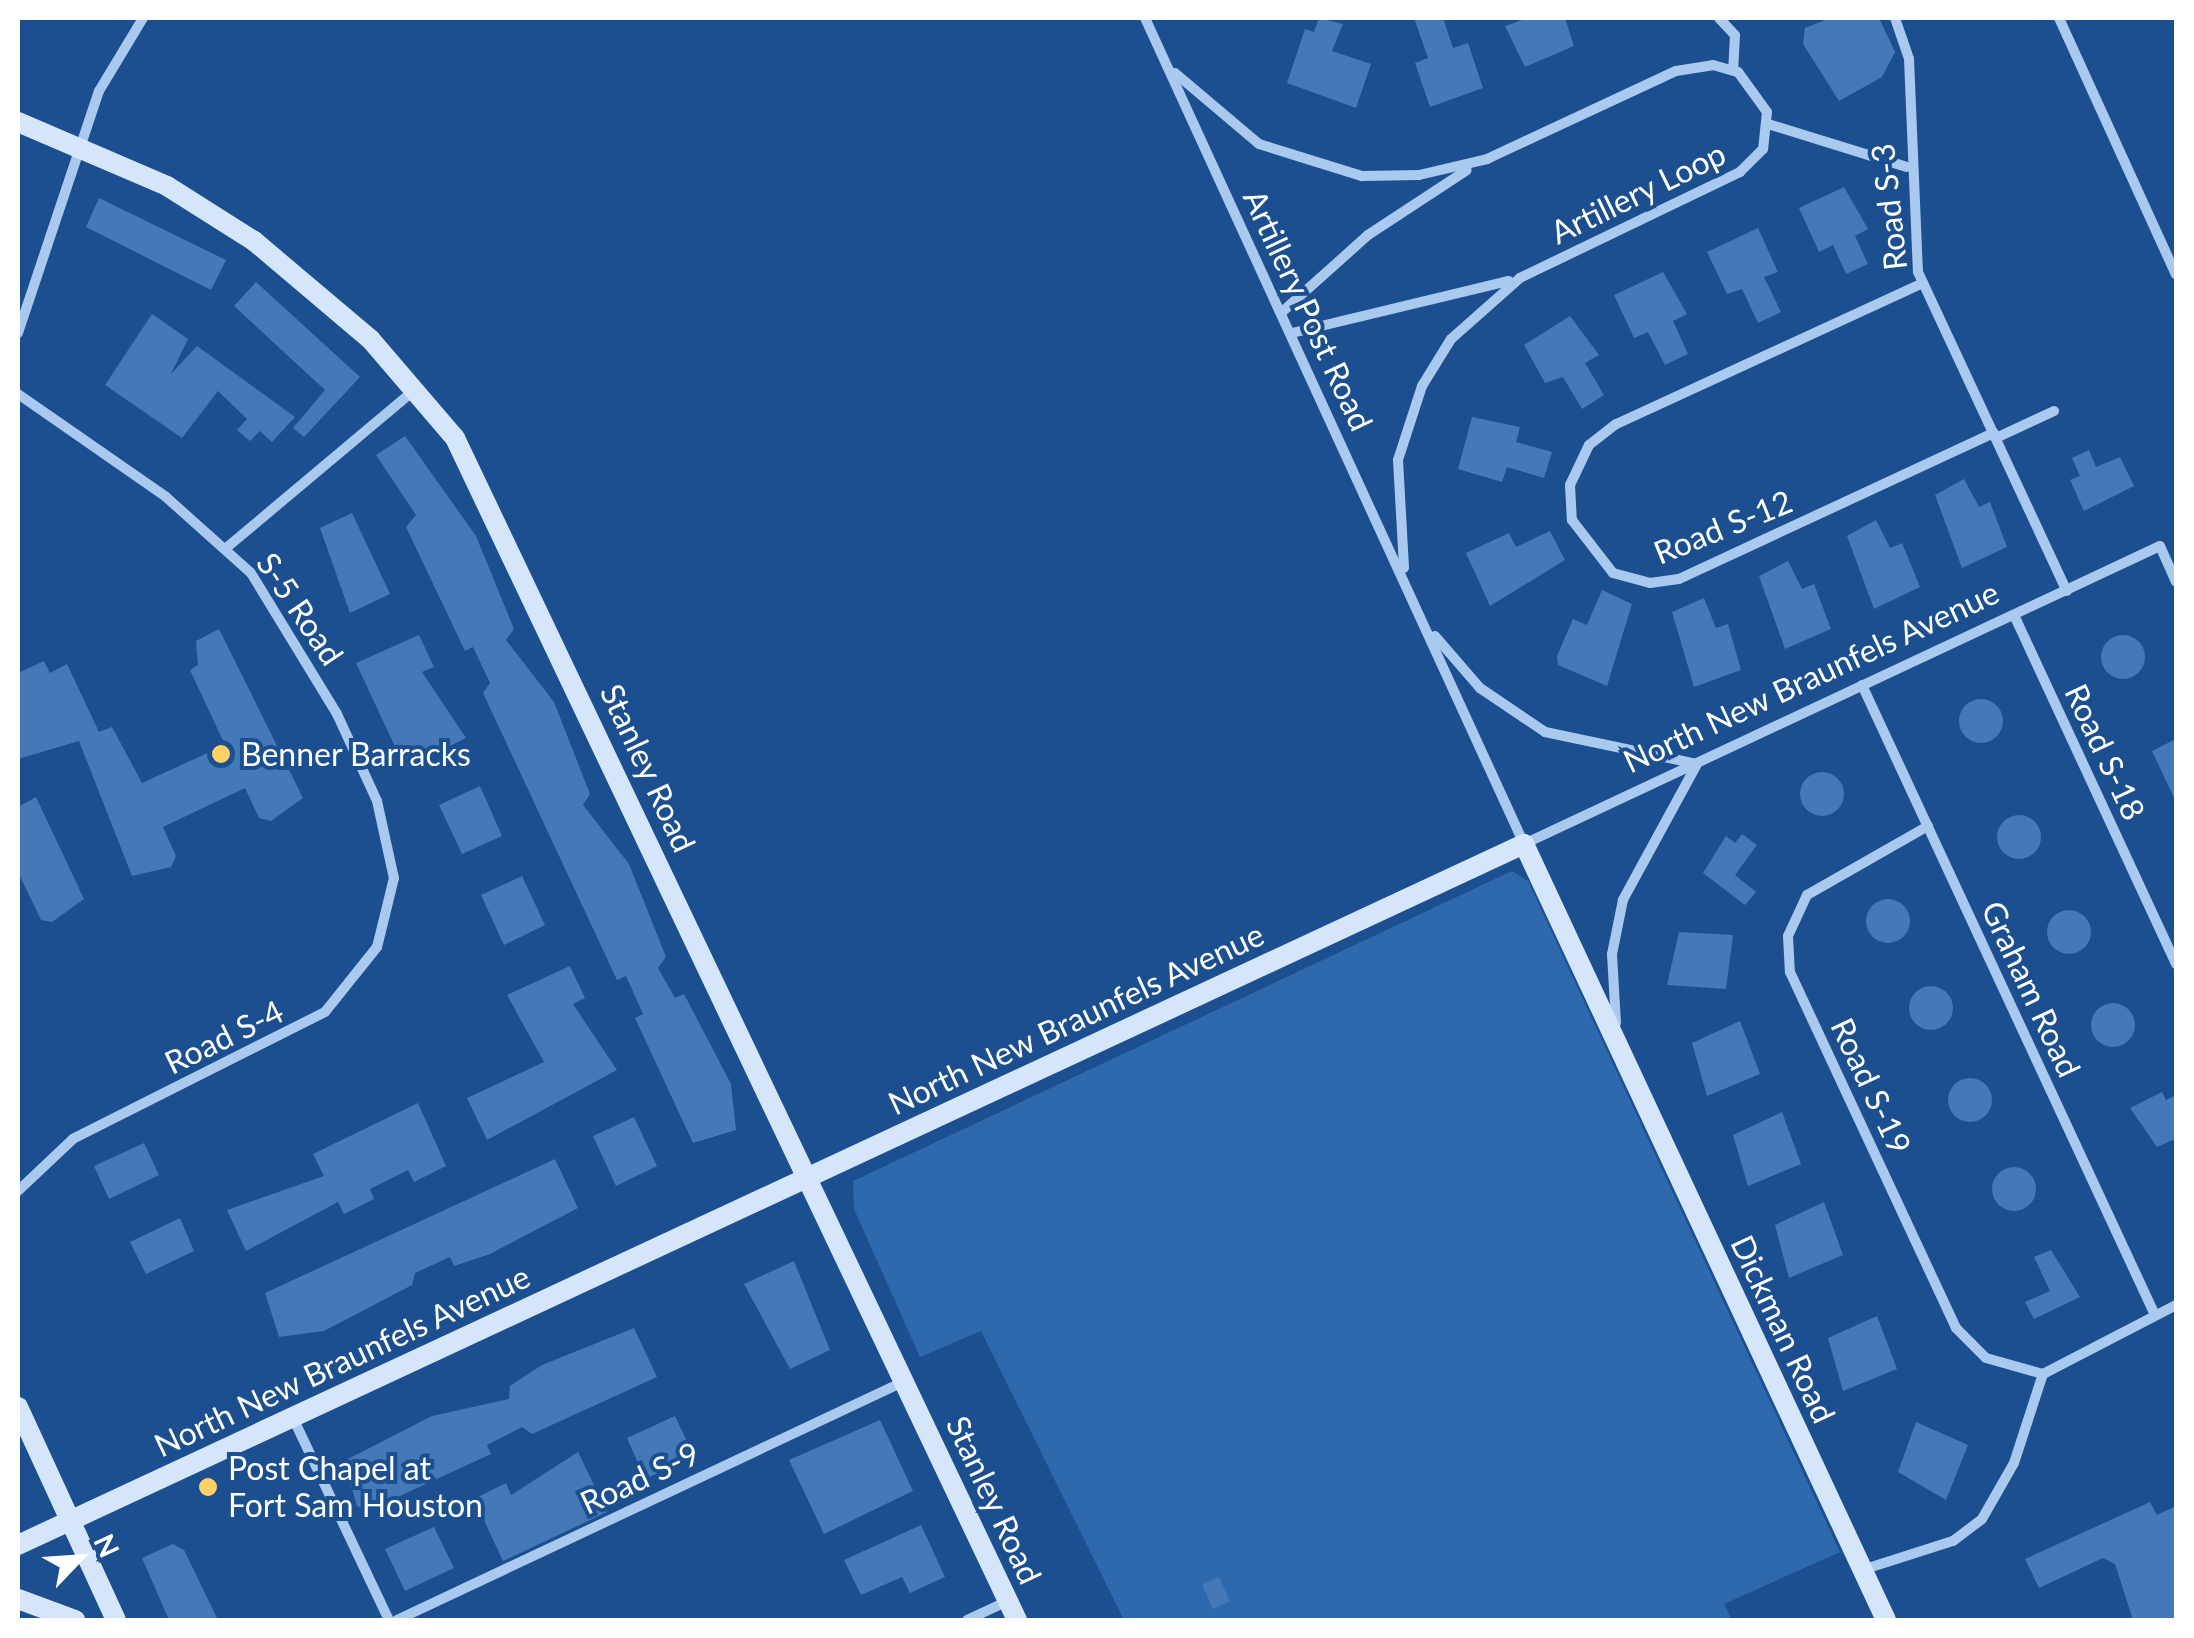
<!DOCTYPE html>
<style>
body{margin:0}
#map{position:relative;width:2194px;height:1638px;overflow:hidden;background:#1b4f8f;font-family:Lato,sans-serif}
div>[style]{position:absolute}
[style*='--x']{left:calc(var(--x)*1px);top:calc(var(--y)*1px);width:calc(var(--w)*1px);rotate:calc(var(--a)*1deg)}
.green>*{inset:0;background:#2e69ad}
.building>*{inset:0;background:#4478b7}
.round{border-radius:50%}
.street>*{height:10px;margin:-5px;padding:0 5px;transform-origin:5px;border-radius:5px;background:#a9c9ee}
.secondary>*{height:20px;margin:-10px;padding:0 10px;transform-origin:10px;border-radius:10px;background:#d6e6fa}
.dots>*{width:28px;height:28px;translate:-50% -50%;box-sizing:border-box;border:5px solid #1b4f8f;border-radius:50%}
span{translate:-50% -50%;white-space:nowrap;text-align:center;line-height:1.15;-webkit-text-stroke:8px #1b4f8f;paint-order:stroke}
.street-label{font-size:32px;color:#fff}
.poi-label{font-size:32px;color:#fff}
.left{translate:0 -50%;text-align:left}
.frame{position:absolute;inset:0;border:20px solid #fff;pointer-events:none}
.north{position:absolute;left:30px;top:1508px;width:100px;height:100px;-webkit-text-stroke:8px #1b4f8f;paint-order:stroke;rotate:65deg;font-size:28px;font-weight:700;line-height:40px;text-align:center;color:#fff}
.north::after{content:'';display:block;margin:auto;width:35px;height:45px;background:#fff;clip-path:polygon(50% 0,100% 100%,50% 72%,0 100%)}
</style>
<div id="map">
<div class="green">
<div style="clip-path:polygon(1512px 871px,1528px 881px,1840px 1552px,1724px 1604px,1732px 1620px,1124px 1620px,981px 1331px,920px 1357px,854px 1209px,853px 1181px)"></div>
</div>
<div class="building">
<div style="clip-path:polygon(1319px 18px,1343px 24px,1332px 51px,1371px 64px,1356px 108px,1287px 83px,1305px 29px,1314px 32px)"></div>
<div style="clip-path:polygon(1414px 18px,1443px 18px,1453px 48px,1468px 43px,1483px 88px,1430px 107px,1415px 63px,1428px 58px)"></div>
<div style="clip-path:polygon(1528px 18px,1565px 18px,1574px 46px,1525px 67px,1505px 26px)"></div>
<div style="clip-path:polygon(1830px 18px,1879px 18px,1895px 52px,1882px 77px,1839px 101px,1803px 44px,1805px 28px)"></div>
<div style="clip-path:polygon(1844px 187px,1868px 229px,1855px 236px,1868px 264px,1846px 274px,1833px 245px,1819px 252px,1799px 208px)"></div>
<div style="clip-path:polygon(99px 198px,226px 260px,211px 290px,86px 227px)"></div>
<div style="clip-path:polygon(1758px 228px,1778px 272px,1764px 277px,1781px 312px,1758px 323px,1742px 289px,1727px 294px,1707px 252px)"></div>
<div style="clip-path:polygon(1663px 272px,1687px 314px,1673px 321px,1688px 354px,1665px 365px,1648px 332px,1634px 338px,1614px 295px)"></div>
<div style="clip-path:polygon(256px 282px,360px 377px,304px 437px,293px 428px,325px 390px,234px 306px)"></div>
<div style="clip-path:polygon(152px 314px,188px 339px,171px 374px,197px 346px,295px 417px,272px 442px,260px 431px,250px 441px,237px 430px,247px 419px,218px 391px,182px 438px,105px 385px)"></div>
<div style="clip-path:polygon(1570px 316px,1599px 355px,1585px 363px,1604px 395px,1582px 409px,1563px 377px,1545px 383px,1524px 345px)"></div>
<div style="clip-path:polygon(1472px 417px,1520px 427px,1516px 442px,1552px 452px,1544px 478px,1507px 467px,1502px 482px,1458px 469px)"></div>
<div style="clip-path:polygon(405px 436px,476px 536px,514px 629px,506px 640px,554px 702px,590px 794px,583px 805px,629px 864px,666px 957px,658px 968px,675px 998px,684px 994px,731px 1084px,736px 1130px,693px 1143px,635px 1018px,643px 1014px,626px 976px,617px 980px,483px 693px,490px 683px,473px 647px,465px 651px,406px 527px,416px 515px,376px 455px)"></div>
<div style="clip-path:polygon(2089px 450px,2096px 467px,2120px 457px,2134px 486px,2084px 511px,2070px 480px,2080px 476px,2072px 458px)"></div>
<div style="clip-path:polygon(1964px 479px,1979px 507px,1990px 502px,2007px 547px,1962px 568px,1935px 495px)"></div>
<div style="clip-path:polygon(352px 513px,390px 594px,350px 613px,320px 528px)"></div>
<div style="clip-path:polygon(1876px 520px,1890px 548px,1902px 543px,1920px 587px,1874px 609px,1847px 536px)"></div>
<div style="clip-path:polygon(1550px 531px,1565px 560px,1490px 606px,1466px 553px,1509px 533px,1516px 547px)"></div>
<div style="clip-path:polygon(1788px 561px,1802px 589px,1814px 584px,1831px 629px,1785px 649px,1759px 576px)"></div>
<div style="clip-path:polygon(1602px 590px,1632px 604px,1607px 686px,1558px 665px,1557px 656px,1573px 619px,1587px 625px)"></div>
<div style="clip-path:polygon(1704px 598px,1716px 628px,1728px 624px,1741px 670px,1694px 687px,1672px 612px)"></div>
<div style="clip-path:polygon(219px 629px,303px 798px,271px 821px,259px 818px,245px 788px,163px 827px,176px 856px,171px 867px,132px 876px,79px 741px,18px 759px,18px 673px,44px 661px,50px 673px,67px 664px,99px 732px,112px 727px,142px 783px,225px 745px,190px 670px,198px 665px,196px 641px)"></div>
<div style="clip-path:polygon(419px 635px,434px 667px,422px 672px,466px 738px,405px 768px,356px 663px)"></div>
<div class="round" style="left:2101px;top:635px;width:44px;height:44px"></div>
<div class="round" style="left:1959px;top:699px;width:44px;height:44px"></div>
<div style="clip-path:polygon(2176px 739px,2176px 802px,2152px 751px)"></div>
<div class="round" style="left:1800px;top:772px;width:44px;height:44px"></div>
<div style="clip-path:polygon(480px 786px,502px 836px,462px 854px,439px 805px)"></div>
<div style="clip-path:polygon(36px 797px,84px 899px,52px 922px,41px 920px,18px 872px,18px 807px)"></div>
<div class="round" style="left:1997px;top:815px;width:44px;height:44px"></div>
<div style="clip-path:polygon(1742px 834px,1757px 845px,1735px 875px,1756px 892px,1745px 905px,1703px 873px,1726px 836px,1735px 843px)"></div>
<div style="clip-path:polygon(522px 876px,545px 925px,504px 945px,481px 895px)"></div>
<div class="round" style="left:1866px;top:899px;width:44px;height:44px"></div>
<div class="round" style="left:2047px;top:910px;width:44px;height:44px"></div>
<div style="clip-path:polygon(1679px 932px,1733px 935px,1726px 989px,1667px 985px)"></div>
<div style="clip-path:polygon(570px 966px,585px 998px,573px 1004px,617px 1070px,487px 1140px,467px 1098px,544px 1062px,507px 995px)"></div>
<div class="round" style="left:1909px;top:986px;width:44px;height:44px"></div>
<div class="round" style="left:2091px;top:1003px;width:44px;height:44px"></div>
<div style="clip-path:polygon(1740px 1021px,1760px 1074px,1707px 1096px,1692px 1043px)"></div>
<div class="round" style="left:1948px;top:1078px;width:44px;height:44px"></div>
<div style="clip-path:polygon(2162px 1092px,2166px 1100px,2176px 1095px,2176px 1127px,2175px 1139px,2157px 1147px,2130px 1108px)"></div>
<div style="clip-path:polygon(418px 1103px,446px 1166px,414px 1182px,408px 1170px,370px 1189px,374px 1199px,344px 1214px,338px 1202px,246px 1251px,227px 1210px,324px 1176px,313px 1154px)"></div>
<div style="clip-path:polygon(1782px 1112px,1801px 1164px,1748px 1186px,1733px 1135px)"></div>
<div style="clip-path:polygon(634px 1117px,657px 1166px,616px 1186px,593px 1136px)"></div>
<div style="clip-path:polygon(144px 1143px,159px 1175px,109px 1199px,94px 1166px)"></div>
<div style="clip-path:polygon(555px 1159px,578px 1208px,490px 1254px,454px 1266px,450px 1257px,415px 1273px,412px 1285px,324px 1331px,279px 1337px,265px 1293px)"></div>
<div class="round" style="left:1992px;top:1167px;width:44px;height:44px"></div>
<div style="clip-path:polygon(1824px 1202px,1843px 1255px,1789px 1278px,1775px 1225px)"></div>
<div style="clip-path:polygon(180px 1218px,194px 1251px,146px 1274px,130px 1242px)"></div>
<div style="clip-path:polygon(2051px 1250px,2080px 1297px,2034px 1319px,2025px 1302px,2050px 1291px,2034px 1257px)"></div>
<div style="clip-path:polygon(794px 1261px,830px 1350px,790px 1369px,744px 1284px)"></div>
<div style="clip-path:polygon(1877px 1316px,1897px 1369px,1843px 1391px,1828px 1338px)"></div>
<div style="clip-path:polygon(634px 1328px,657px 1377px,532px 1434px,522px 1427px,487px 1445px,491px 1454px,367px 1511px,357px 1506px,344px 1461px,432px 1416px,509px 1399px,510px 1386px,542px 1365px)"></div>
<div style="clip-path:polygon(675px 1416px,694px 1456px,645px 1479px,627px 1438px)"></div>
<div style="clip-path:polygon(880px 1420px,913px 1491px,824px 1534px,789px 1460px)"></div>
<div style="clip-path:polygon(1916px 1422px,1968px 1445px,1946px 1500px,1898px 1472px)"></div>
<div style="clip-path:polygon(578px 1452px,607px 1512px,503px 1561px,474px 1499px,506px 1483px,511px 1495px)"></div>
<div style="clip-path:polygon(2150px 1502px,2157px 1515px,2176px 1506px,2176px 1620px,2133px 1620px,2115px 1564px,2103px 1558px,2039px 1588px,2025px 1559px)"></div>
<div style="clip-path:polygon(921px 1525px,945px 1577px,910px 1593px,902px 1577px,861px 1595px,844px 1560px)"></div>
<div style="clip-path:polygon(434px 1527px,454px 1568px,405px 1591px,385px 1549px)"></div>
<div style="clip-path:polygon(173px 1544px,184px 1550px,218px 1620px,169px 1620px,142px 1558px)"></div>
<div style="clip-path:polygon(1219px 1577px,1230px 1601px,1213px 1609px,1202px 1585px)"></div>
</div>
<div class="street">
<div style="--x:1145;--y:18;--w:909;--a:65.35"></div>
<div style="--x:1524;--y:844;--w:702;--a:-25.11"></div>
<div style="--x:2160;--y:546;--w:39;--a:66"></div>
<div style="--x:1719;--y:18;--w:23;--a:47"></div>
<div style="--x:1735;--y:35;--w:35;--a:93"></div>
<div style="--x:1895;--y:18;--w:43;--a:71.1"></div>
<div style="--x:1909;--y:59;--w:213;--a:87.6"></div>
<div style="--x:1918;--y:272;--w:352;--a:65"></div>
<div style="--x:2059;--y:18;--w:282;--a:65.5"></div>
<div style="--x:1175;--y:73;--w:110;--a:40.2"></div>
<div style="--x:1259;--y:144;--w:108;--a:17.3"></div>
<div style="--x:1362;--y:176;--w:57;--a:-1"></div>
<div style="--x:1419;--y:175;--w:70;--a:-13.2"></div>
<div style="--x:1487;--y:159;--w:208;--a:-25"></div>
<div style="--x:1676;--y:71;--w:37;--a:-9"></div>
<div style="--x:1713;--y:65;--w:26;--a:16"></div>
<div style="--x:1738;--y:72;--w:49;--a:54.1"></div>
<div style="--x:1767;--y:112;--w:37;--a:96"></div>
<div style="--x:1763;--y:149;--w:33;--a:135"></div>
<div style="--x:1740;--y:172;--w:244;--a:154.3"></div>
<div style="--x:1520;--y:278;--w:92;--a:138.5"></div>
<div style="--x:1451;--y:339;--w:55;--a:121.7"></div>
<div style="--x:1422;--y:386;--w:78;--a:108"></div>
<div style="--x:1398;--y:460;--w:108;--a:86.8"></div>
<div style="--x:1768;--y:124;--w:145;--a:17.2"></div>
<div style="--x:1923;--y:283;--w:338;--a:155.3"></div>
<div style="--x:1616;--y:424;--w:34;--a:142"></div>
<div style="--x:1589;--y:445;--w:44;--a:115.4"></div>
<div style="--x:1570;--y:485;--w:35;--a:87"></div>
<div style="--x:1572;--y:520;--w:67;--a:52.3"></div>
<div style="--x:1613;--y:573;--w:38;--a:15"></div>
<div style="--x:1650;--y:583;--w:29;--a:-8"></div>
<div style="--x:1679;--y:579;--w:347;--a:-24.9"></div>
<div style="--x:1282;--y:312;--w:115;--a:-41.8"></div>
<div style="--x:1368;--y:235;--w:118;--a:-33.3"></div>
<div style="--x:18;--y:333;--w:255;--a:-71.5"></div>
<div style="--x:99;--y:91;--w:85;--a:-58.9"></div>
<div style="--x:1292;--y:333;--w:223;--a:-13.5"></div>
<div style="--x:18;--y:394;--w:180;--a:34.8"></div>
<div style="--x:166;--y:497;--w:114;--a:41.8"></div>
<div style="--x:251;--y:573;--w:165;--a:58.6"></div>
<div style="--x:337;--y:714;--w:96;--a:65.3"></div>
<div style="--x:377;--y:801;--w:79;--a:77.6"></div>
<div style="--x:394;--y:878;--w:71;--a:103.8"></div>
<div style="--x:377;--y:947;--w:83;--a:128.7"></div>
<div style="--x:325;--y:1012;--w:282;--a:153.3"></div>
<div style="--x:73;--y:1139;--w:76;--a:136.6"></div>
<div style="--x:1996;--y:438;--w:64;--a:-25"></div>
<div style="--x:225;--y:549;--w:249;--a:-40"></div>
<div style="--x:2014;--y:615;--w:385;--a:65.1"></div>
<div style="--x:1435;--y:636;--w:69;--a:49.1"></div>
<div style="--x:1480;--y:688;--w:78;--a:34.1"></div>
<div style="--x:1545;--y:732;--w:155;--a:11.9"></div>
<div style="--x:1697;--y:764;--w:155;--a:118.6"></div>
<div style="--x:1623;--y:900;--w:55;--a:101.5"></div>
<div style="--x:1612;--y:954;--w:69;--a:86.7"></div>
<div style="--x:1862;--y:685;--w:695;--a:65.06"></div>
<div style="--x:1928;--y:826;--w:139;--a:150.3"></div>
<div style="--x:1807;--y:895;--w:45;--a:114.9"></div>
<div style="--x:1788;--y:936;--w:36;--a:87"></div>
<div style="--x:1790;--y:972;--w:393;--a:65"></div>
<div style="--x:1956;--y:1328;--w:42;--a:45"></div>
<div style="--x:1986;--y:1358;--w:59;--a:15.7"></div>
<div style="--x:293;--y:1418;--w:224;--a:64.6"></div>
<div style="--x:1862;--y:1570;--w:96;--a:-17.7"></div>
<div style="--x:1953;--y:1541;--w:36;--a:-37"></div>
<div style="--x:1982;--y:1519;--w:64;--a:-60.3"></div>
<div style="--x:2014;--y:1463;--w:94;--a:-72"></div>
<div style="--x:2043;--y:1374;--w:150;--a:-27.4"></div>
<div style="--x:397;--y:1620;--w:559;--a:-25.19"></div>
<div style="--x:967;--y:1620;--w:45;--a:-24.9"></div>
</div>
<div class="secondary">
<div style="--x:18;--y:122;--w:162;--a:23.2"></div>
<div style="--x:167;--y:186;--w:103;--a:32.3"></div>
<div style="--x:254;--y:241;--w:153;--a:40.2"></div>
<div style="--x:371;--y:340;--w:129;--a:49.4"></div>
<div style="--x:455;--y:438;--w:1309;--a:64.57"></div>
<div style="--x:18;--y:1407;--w:234;--a:65.3"></div>
<div style="--x:18;--y:1545;--w:1661;--a:-24.96"></div>
<div style="--x:1524;--y:844;--w:856;--a:64.99"></div>
<div style="--x:18;--y:1599;--w:61;--a:20.2"></div>
</div>
<div class="dots">
<div style="left:221px;top:754px;background:#ffd166"></div>
<div style="left:208px;top:1487px;background:#ffd166"></div>
</div>
<div class="street-label">
<span style="left:1638px;top:193px;rotate:-26deg">Artillery Loop</span>
<span style="left:1889px;top:207px;rotate:-96deg">Road S-3</span>
<span style="left:1308px;top:310px;rotate:65deg">Artillery Post Road</span>
<span style="left:1723px;top:527px;rotate:-22deg">Road S-12</span>
<span style="left:300px;top:609px;rotate:56deg">S-5 Road</span>
<span style="left:1811px;top:677px;rotate:-25deg">North New Braunfels Avenue</span>
<span style="left:2105px;top:752px;rotate:65deg">Road S-18</span>
<span style="left:648px;top:768px;rotate:65deg">Stanley Road</span>
<span style="left:2031px;top:989px;rotate:65deg">Graham Road</span>
<span style="left:1076px;top:1019px;rotate:-25deg">North New Braunfels Avenue</span>
<span style="left:224px;top:1037px;rotate:-26deg">Road S-4</span>
<span style="left:1871px;top:1086px;rotate:65deg">Road S-19</span>
<span style="left:1783px;top:1329px;rotate:65deg">Dickman Road</span>
<span style="left:342px;top:1361px;rotate:-25deg">North New Braunfels Avenue</span>
<span style="left:640px;top:1478px;rotate:-25deg">Road S-9</span>
<span style="left:994px;top:1500px;rotate:65deg">Stanley Road</span>
</div>
<div class="poi-label">
<span class="left" style="left:241px;top:754px">Benner Barracks</span>
<span class="left" style="left:228px;top:1487px">Post Chapel at<br>Fort Sam Houston</span>
</div>
<div class="frame"></div>
<div class="north">N</div>
</div>
